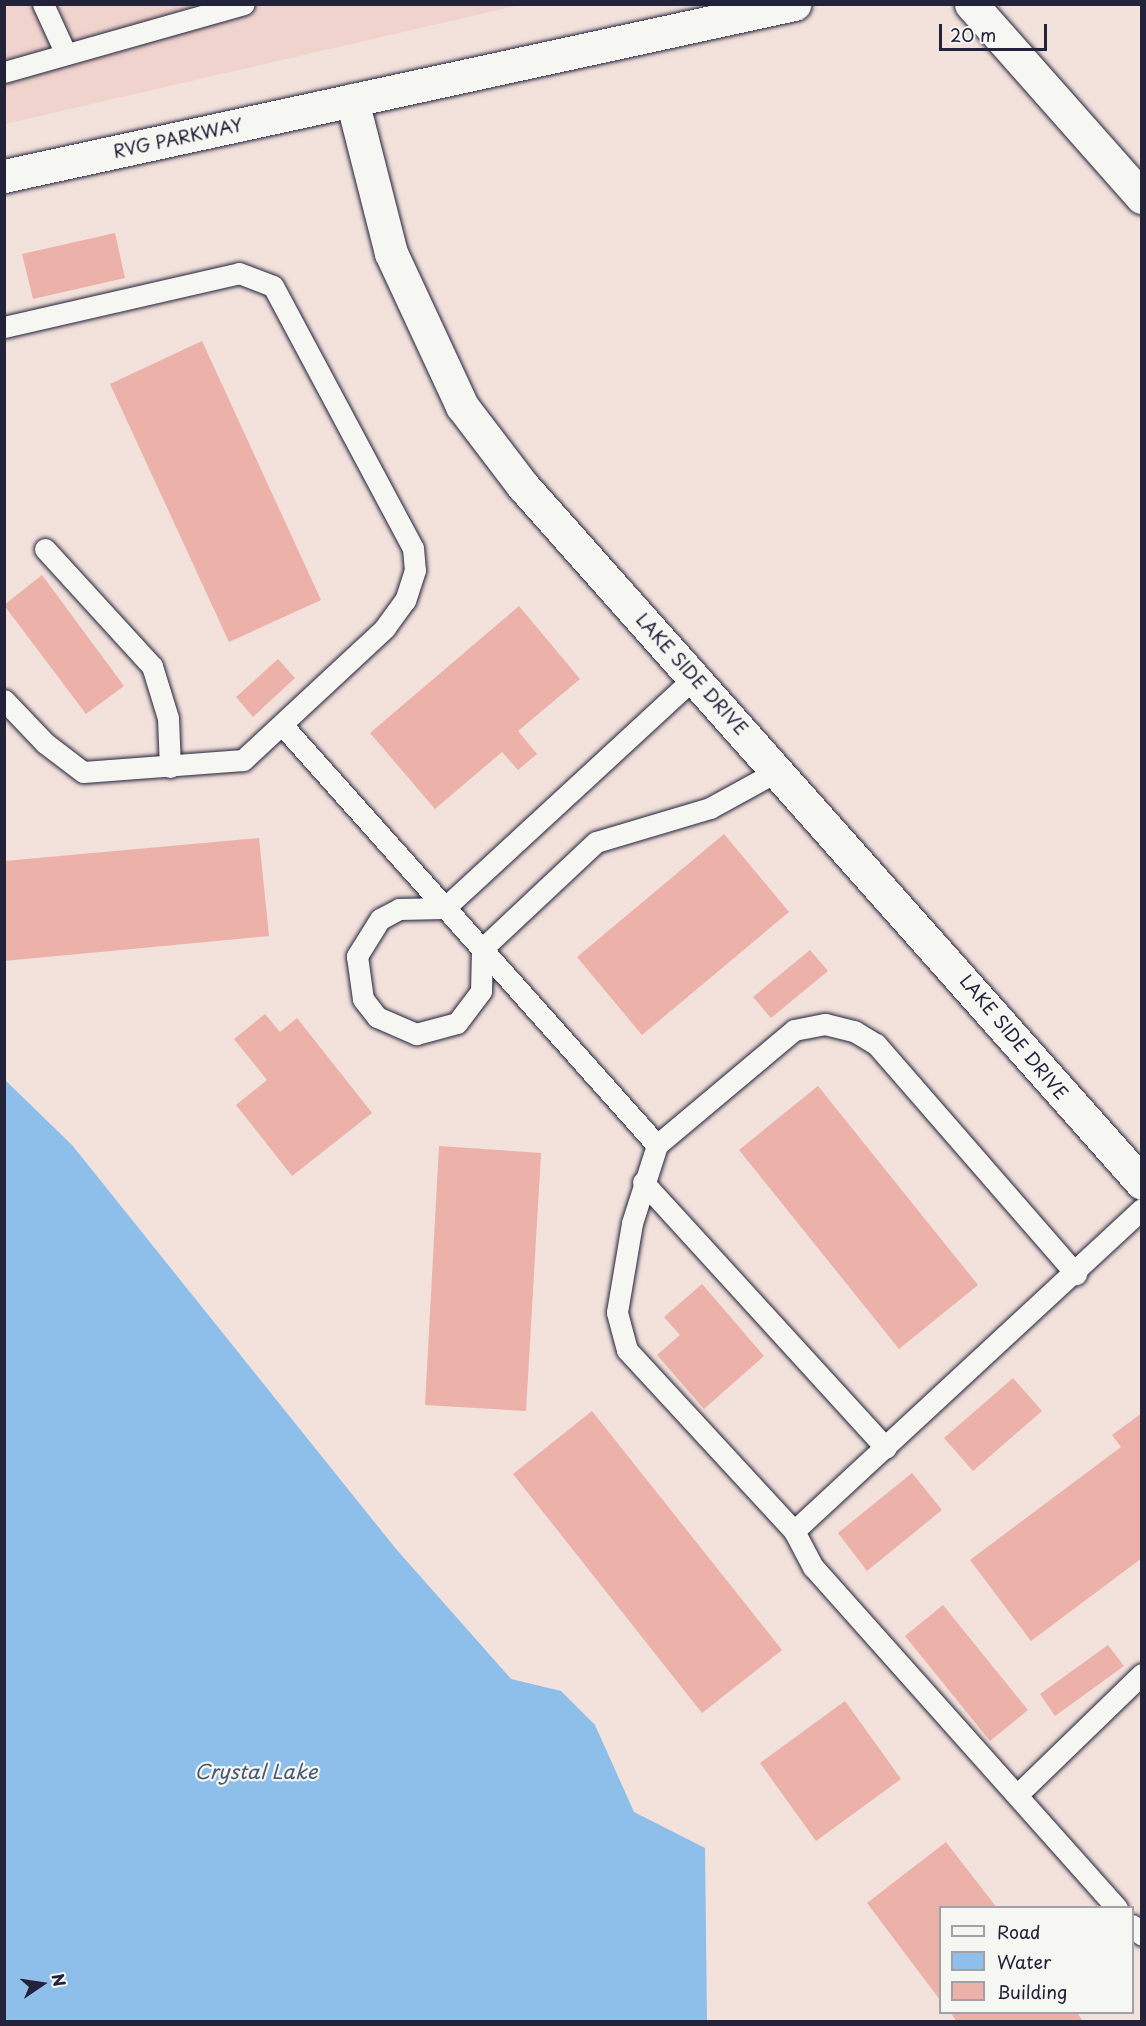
<!DOCTYPE html>
<style>
body{margin:0}
#map{position:relative;width:1146px;height:2026px;overflow:hidden;background:#f3e1dc;font-family:"Playpen Sans",sans-serif}
div>[style]{position:absolute}
[style*='--x']{left:calc(var(--x)*1px);top:calc(var(--y)*1px);width:calc(var(--w)*1px);rotate:calc(var(--a)*1deg)}
.built>*{inset:0;background:#f1d3cd}
.water>*{inset:0;background:#8ebfea}
.building>*{inset:0;background:#ecb1a9}
.roads{filter:drop-shadow(0 0 2px #22223b) drop-shadow(0 0 2px #22223b)}
.service>*{height:21px;margin:-10.5px;padding:0 10.5px;transform-origin:10.5px;border-radius:10.5px;background:#f6f6f2}
.minor>*{height:33px;margin:-16.5px;padding:0 16.5px;transform-origin:16.5px;border-radius:16.5px;background:#f6f6f2}
span{translate:-50% -50%;white-space:nowrap;text-align:center;line-height:1.15;-webkit-text-stroke:4.5px #f6f6f2;paint-order:stroke}
.street-label{font-size:18px;color:#22223b}
.water-label{font-size:20px;color:#485978;font-style:italic}
.frame{position:absolute;inset:0;border:6px solid #22223b;pointer-events:none}
.legend{position:absolute;left:939px;top:1906px;width:195px;height:108px;box-sizing:border-box;background:#f6f6f2;border:2px solid #a1a1a9;margin:0;padding:8px 10px;list-style:none;font-size:18px;color:#22223b}
.legend li{display:flex;align-items:center;gap:12px;height:30px}
.legend b{width:30px;border:2px solid #a1a1a9}
.north{position:absolute;left:12px;top:1954px;width:60px;height:60px;-webkit-text-stroke:4px #f6f6f2;paint-order:stroke;rotate:77deg;font-size:16px;font-weight:700;line-height:24px;text-align:center;color:#22223b}
.north::after{content:'';display:block;margin:auto;width:21px;height:27px;background:#22223b;clip-path:polygon(50% 0,100% 100%,50% 72%,0 100%)}
.scale{position:absolute;left:939px;top:24px;width:108px;height:27px;box-sizing:border-box;border:3px solid #22223b;border-top:0;padding-left:8px;font-size:18px;line-height:21px;white-space:nowrap;color:#22223b;-webkit-text-stroke:4px #f6f6f2;paint-order:stroke}
</style>
<div id="map">
<div class="built">
<div style="clip-path:polygon(5px 4px,520px 5px,5px 124px)"></div>
</div>
<div class="water">
<div style="clip-path:polygon(5px 1080px,72px 1145px,396px 1549px,511px 1679px,561px 1691px,595px 1725px,634px 1812px,705px 1848px,707px 2021px,5px 2021px)"></div>
</div>
<div class="building">
<div style="clip-path:polygon(115px 233px,125px 278px,33px 299px,22px 254px)"></div>
<div style="clip-path:polygon(202px 341px,321px 600px,229px 642px,110px 384px)"></div>
<div style="clip-path:polygon(42px 575px,124px 686px,86px 714px,4px 605px)"></div>
<div style="clip-path:polygon(519px 606px,580px 679px,518px 731px,537px 754px,518px 770px,502px 752px,435px 809px,370px 733px)"></div>
<div style="clip-path:polygon(278px 659px,295px 678px,253px 717px,236px 697px)"></div>
<div style="clip-path:polygon(724px 834px,789px 912px,642px 1035px,577px 957px)"></div>
<div style="clip-path:polygon(259px 838px,269px 936px,4px 961px,4px 861px)"></div>
<div style="clip-path:polygon(810px 950px,828px 971px,771px 1018px,753px 997px)"></div>
<div style="clip-path:polygon(265px 1014px,280px 1032px,297px 1018px,372px 1113px,292px 1176px,236px 1105px,267px 1080px,234px 1039px)"></div>
<div style="clip-path:polygon(818px 1086px,978px 1285px,899px 1349px,739px 1150px)"></div>
<div style="clip-path:polygon(439px 1146px,541px 1153px,526px 1411px,425px 1405px)"></div>
<div style="clip-path:polygon(702px 1284px,764px 1356px,704px 1409px,657px 1355px,680px 1335px,664px 1317px)"></div>
<div style="clip-path:polygon(1013px 1378px,1042px 1411px,973px 1471px,944px 1438px)"></div>
<div style="clip-path:polygon(592px 1411px,782px 1650px,702px 1713px,513px 1474px)"></div>
<div style="clip-path:polygon(1142px 1413px,1142px 1558px,1031px 1641px,970px 1560px,1121px 1447px,1112px 1435px)"></div>
<div style="clip-path:polygon(912px 1473px,942px 1510px,867px 1571px,838px 1533px)"></div>
<div style="clip-path:polygon(943px 1605px,1028px 1710px,990px 1741px,905px 1636px)"></div>
<div style="clip-path:polygon(1108px 1645px,1124px 1666px,1055px 1716px,1040px 1694px)"></div>
<div style="clip-path:polygon(845px 1701px,901px 1779px,816px 1841px,760px 1763px)"></div>
<div style="clip-path:polygon(946px 1842px,997px 1908px,940px 1908px,940px 2000px,867px 1903px)"></div>
<div style="clip-path:polygon(950px 2012px,1077px 2012px,1083px 2022px,957px 2022px)"></div>
</div>
<div class="roads">
<div class="service">
<div style="--x:43;--y:4;--w:53;--a:65.4"></div>
<div style="--x:4;--y:72;--w:249;--a:-15.8"></div>
<div style="--x:4;--y:327;--w:241;--a:-12.9"></div>
<div style="--x:239;--y:273;--w:36;--a:21"></div>
<div style="--x:273;--y:286;--w:297;--a:61.9"></div>
<div style="--x:413;--y:548;--w:22;--a:85"></div>
<div style="--x:415;--y:570;--w:32;--a:108"></div>
<div style="--x:405;--y:600;--w:34;--a:126"></div>
<div style="--x:385;--y:628;--w:194;--a:137.1"></div>
<div style="--x:243;--y:760;--w:160;--a:175.7"></div>
<div style="--x:83;--y:772;--w:48;--a:-142.7"></div>
<div style="--x:45;--y:743;--w:59;--a:-133.6"></div>
<div style="--x:45;--y:549;--w:159;--a:47.6"></div>
<div style="--x:152;--y:666;--w:54;--a:72.9"></div>
<div style="--x:168;--y:718;--w:49;--a:87.7"></div>
<div style="--x:695;--y:677;--w:340;--a:137.3"></div>
<div style="--x:445;--y:908;--w:46;--a:178.8"></div>
<div style="--x:399;--y:909;--w:21;--a:152"></div>
<div style="--x:380;--y:919;--w:44;--a:121.9"></div>
<div style="--x:357;--y:956;--w:43;--a:82.1"></div>
<div style="--x:363;--y:999;--w:23;--a:52"></div>
<div style="--x:377;--y:1017;--w:43;--a:23.6"></div>
<div style="--x:416;--y:1034;--w:42;--a:-15"></div>
<div style="--x:457;--y:1023;--w:40;--a:-53"></div>
<div style="--x:481;--y:991;--w:42;--a:-88.6"></div>
<div style="--x:482;--y:949;--w:156;--a:-43.2"></div>
<div style="--x:596;--y:842;--w:119;--a:-16.6"></div>
<div style="--x:710;--y:808;--w:79;--a:-28.8"></div>
<div style="--x:284;--y:727;--w:560;--a:48.26"></div>
<div style="--x:643;--y:1182;--w:360;--a:47.6"></div>
<div style="--x:794;--y:1531;--w:246;--a:-132.7"></div>
<div style="--x:627;--y:1350;--w:39;--a:-105"></div>
<div style="--x:617;--y:1312;--w:90;--a:-80.4"></div>
<div style="--x:632;--y:1223;--w:82;--a:-72.2"></div>
<div style="--x:657;--y:1145;--w:179;--a:-40"></div>
<div style="--x:794;--y:1030;--w:32;--a:-11"></div>
<div style="--x:825;--y:1024;--w:30;--a:14"></div>
<div style="--x:854;--y:1031;--w:26;--a:31"></div>
<div style="--x:876;--y:1044;--w:305;--a:49"></div>
<div style="--x:1017;--y:1795;--w:174;--a:-44.1"></div>
<div style="--x:1117;--y:1908;--w:457;--a:-131.7"></div>
<div style="--x:813;--y:1567;--w:41;--a:-117.8"></div>
<div style="--x:794;--y:1531;--w:474;--a:-42.8"></div>
<div style="--x:1132;--y:1925;--w:14;--a:45"></div>
</div>
<div class="minor">
<div style="--x:971;--y:4;--w:258;--a:48.5"></div>
<div style="--x:352;--y:100;--w:158;--a:75.7"></div>
<div style="--x:391;--y:253;--w:169;--a:65.1"></div>
<div style="--x:462;--y:406;--w:101;--a:52.7"></div>
<div style="--x:523;--y:486;--w:932;--a:48.39"></div>
<div style="--x:4;--y:176;--w:809;--a:-12.28"></div>
</div>
</div>
<div class="street-label">
<span style="left:178px;top:138px;rotate:-12deg">RVG PARKWAY</span>
<span style="left:692px;top:674px;rotate:48deg">LAKE SIDE DRIVE</span>
<span style="left:1014px;top:1037px;rotate:50deg">LAKE SIDE DRIVE</span>
</div>
<div class="water-label">
<span style="left:256px;top:1771px">Crystal Lake</span>
</div>
<div class="frame"></div>
<ul class="legend">
<li><b style="height:8px;background:#f6f6f2"></b>Road</li>
<li><b style="height:16px;background:#8ebfea"></b>Water</li>
<li><b style="height:16px;background:#ecb1a9"></b>Building</li>
</ul>
<div class="north">N</div>
<div class="scale">20 m</div>
</div>
